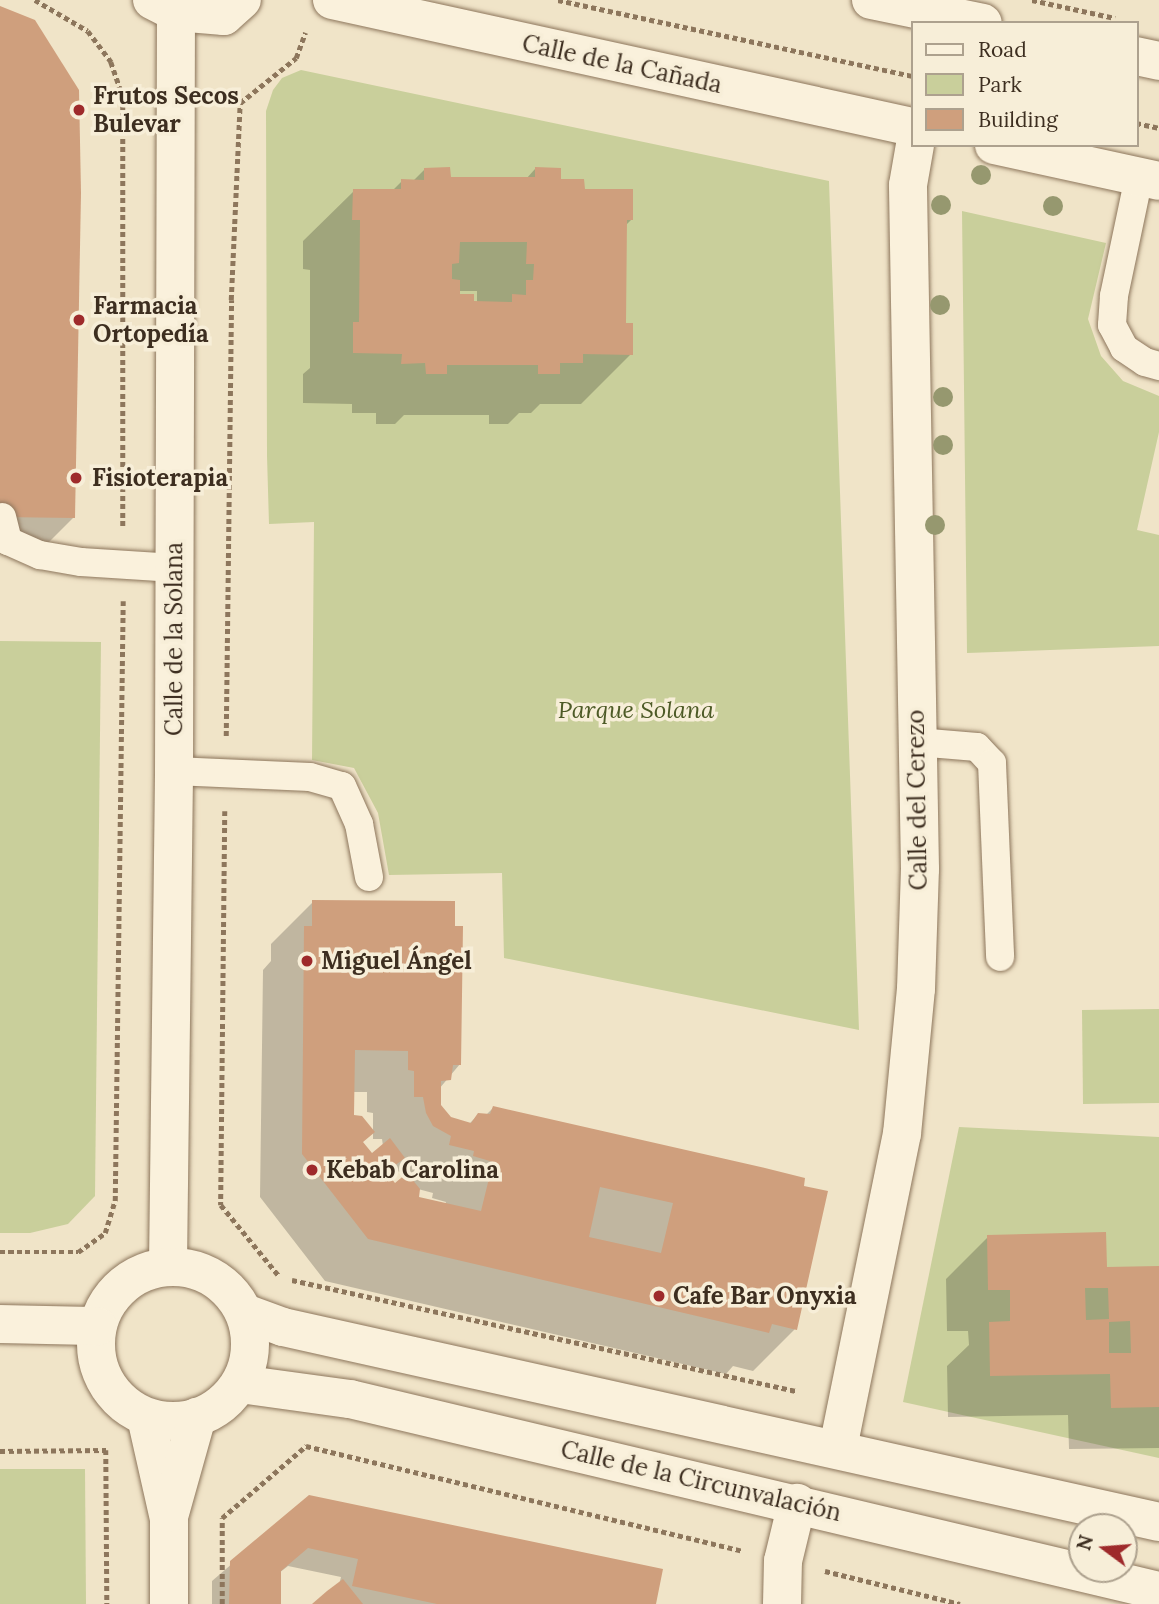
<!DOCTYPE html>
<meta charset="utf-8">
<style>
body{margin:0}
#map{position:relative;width:1159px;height:1604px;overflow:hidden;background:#f0e4c8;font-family:Lora,serif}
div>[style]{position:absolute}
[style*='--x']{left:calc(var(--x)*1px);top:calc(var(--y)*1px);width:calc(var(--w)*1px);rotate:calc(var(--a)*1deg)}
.green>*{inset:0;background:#c9cf9b}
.shadow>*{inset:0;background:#0003}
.building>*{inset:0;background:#cf9f7d}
.path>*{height:4.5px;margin-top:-2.25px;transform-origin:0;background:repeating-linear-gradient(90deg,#8d765c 0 5px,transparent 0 8.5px)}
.roads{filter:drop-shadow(0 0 2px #8d765c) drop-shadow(0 0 2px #8d765c)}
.lane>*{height:28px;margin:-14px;padding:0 14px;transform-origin:14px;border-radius:14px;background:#faf1dc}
.street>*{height:38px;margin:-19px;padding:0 19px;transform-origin:19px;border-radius:19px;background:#faf1dc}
.secondary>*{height:38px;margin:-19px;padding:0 19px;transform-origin:19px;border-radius:19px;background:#faf1dc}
.secondary>.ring{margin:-19px;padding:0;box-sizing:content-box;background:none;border:38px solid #faf1dc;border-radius:50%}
.trees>*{width:20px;height:20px;margin:-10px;border-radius:50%;background:#96986f}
.dots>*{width:19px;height:19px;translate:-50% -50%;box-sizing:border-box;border:4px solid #f7eed8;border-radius:50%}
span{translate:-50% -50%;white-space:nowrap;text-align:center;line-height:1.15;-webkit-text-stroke:7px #f7eed8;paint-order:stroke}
.street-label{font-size:24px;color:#3d2e20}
.poi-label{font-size:24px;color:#3d2e20;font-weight:700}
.left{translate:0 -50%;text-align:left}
.park-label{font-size:24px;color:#4d5a26;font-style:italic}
.legend{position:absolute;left:911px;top:21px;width:228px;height:126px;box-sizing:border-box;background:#f7eed8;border:2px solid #ada18e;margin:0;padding:9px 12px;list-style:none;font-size:21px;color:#3d2e20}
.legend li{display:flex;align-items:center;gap:14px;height:35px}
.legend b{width:35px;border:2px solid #ada18e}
.north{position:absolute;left:1068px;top:1513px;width:70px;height:70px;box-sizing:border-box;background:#f7eed8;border:2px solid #ada18e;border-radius:50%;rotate:286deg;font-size:19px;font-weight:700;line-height:28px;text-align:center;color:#3d2e20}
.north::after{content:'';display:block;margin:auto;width:24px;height:32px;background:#9e2a2b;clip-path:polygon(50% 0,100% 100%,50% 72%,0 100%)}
</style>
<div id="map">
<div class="green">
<div style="clip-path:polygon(301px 70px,829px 181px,859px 1030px,504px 958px,502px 873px,389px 875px,378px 813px,354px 768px,312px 760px,314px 522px,269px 524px,267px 456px,266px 111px,273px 90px,282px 78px)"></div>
<div style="clip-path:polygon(962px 211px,1106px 243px,1088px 319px,1101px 356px,1123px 381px,1159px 396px,1159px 432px,1137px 530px,1159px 535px,1159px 646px,967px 653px)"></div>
<div style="clip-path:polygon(0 641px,101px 642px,95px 1196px,68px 1224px,30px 1233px,0 1233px)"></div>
<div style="clip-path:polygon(1159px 1009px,1159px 1103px,1083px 1104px,1082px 1010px)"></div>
<div style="clip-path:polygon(959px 1127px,1159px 1137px,1159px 1458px,903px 1402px)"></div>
<div style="clip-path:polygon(0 1469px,85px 1469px,86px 1604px,0 1604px)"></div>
</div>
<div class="shadow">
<div style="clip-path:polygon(0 7px,74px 517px,47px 544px,0 543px)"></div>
<div style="clip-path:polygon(evenodd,425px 169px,449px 179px,526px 179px,535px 169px,583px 191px,632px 219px,625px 226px,624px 325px,631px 354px,581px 404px,540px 404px,531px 413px,519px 413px,508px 424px,489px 424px,489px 415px,404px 415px,395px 424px,376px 424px,376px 413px,352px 413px,352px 404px,303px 403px,303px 374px,310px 368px,310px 270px,303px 269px,303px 241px,354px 191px,393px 190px,402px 181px,413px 181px,425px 169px,458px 291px,477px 291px,477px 303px,458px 296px,458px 291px)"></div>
<div style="clip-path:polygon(evenodd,313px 902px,460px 1064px,439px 1089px,439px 1105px,450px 1119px,469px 1124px,478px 1115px,486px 1115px,493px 1108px,802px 1187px,795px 1329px,753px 1371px,733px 1366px,726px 1374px,325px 1281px,260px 1197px,263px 970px,271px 961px,271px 944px,313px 902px,353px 1092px,367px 1092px,367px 1112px,373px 1113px,373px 1139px,382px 1139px,383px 1146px,371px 1155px,362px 1143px,352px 1117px,353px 1092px,313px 902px,392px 1168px,407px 1176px,395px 1185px,386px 1175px,392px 1168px,313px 902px,418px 1189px,433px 1193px,432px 1198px,446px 1202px,445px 1205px,416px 1199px,418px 1189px)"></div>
<div style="clip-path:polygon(988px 1237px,1105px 1269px,1159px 1268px,1159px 1448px,1069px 1449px,1068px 1415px,948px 1417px,947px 1366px,969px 1345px,968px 1331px,947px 1331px,946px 1279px)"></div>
<div style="clip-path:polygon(310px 1497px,654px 1604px,315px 1604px,339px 1585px,341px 1577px,288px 1566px,279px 1573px,279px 1604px,212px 1604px,212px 1581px)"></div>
</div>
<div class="building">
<div style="clip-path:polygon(0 6px,35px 20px,79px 90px,81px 193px,75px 518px,0 517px)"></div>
<div style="clip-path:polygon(evenodd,450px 167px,451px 177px,535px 177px,535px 167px,561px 168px,561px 179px,584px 179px,585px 189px,633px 189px,633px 220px,627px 220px,626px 323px,633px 323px,633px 355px,583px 354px,583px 363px,560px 363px,560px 374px,538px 374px,538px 365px,447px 365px,447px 374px,426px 374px,425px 363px,401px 364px,402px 354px,353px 353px,353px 322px,359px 322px,360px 220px,352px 220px,353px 189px,401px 189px,401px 179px,424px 180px,424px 168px,450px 167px,460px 242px,527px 242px,526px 264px,534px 264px,533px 280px,526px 280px,526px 295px,512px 294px,512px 302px,474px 301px,474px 294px,460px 294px,460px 280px,452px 279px,452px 264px,459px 263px,460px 242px)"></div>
<div style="clip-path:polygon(evenodd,312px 900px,455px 901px,455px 926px,463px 926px,461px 1065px,453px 1065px,451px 1080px,441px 1081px,441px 1105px,451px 1117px,471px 1123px,478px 1113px,490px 1114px,493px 1106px,765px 1168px,805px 1178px,804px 1186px,828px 1191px,797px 1330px,772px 1324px,769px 1333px,368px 1239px,302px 1154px,304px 926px,312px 926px,312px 900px,355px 1050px,408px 1051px,408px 1070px,414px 1071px,414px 1097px,423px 1097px,426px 1113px,433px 1126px,451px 1136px,449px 1145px,474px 1151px,473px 1156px,493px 1162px,481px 1211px,419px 1197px,420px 1189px,407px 1173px,395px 1183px,386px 1172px,405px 1158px,390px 1138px,372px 1153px,363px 1142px,375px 1132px,362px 1116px,354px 1115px,355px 1050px,312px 900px,600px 1187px,673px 1203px,661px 1253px,589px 1237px,600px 1187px)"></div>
<div style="clip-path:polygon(evenodd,1106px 1232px,1107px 1267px,1159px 1266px,1159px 1407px,1111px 1408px,1110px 1374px,990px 1376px,989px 1322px,1010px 1321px,1010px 1290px,988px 1290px,987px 1235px,1106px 1232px,1085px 1288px,1108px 1288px,1109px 1319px,1086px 1320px,1085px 1288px,1106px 1232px,1130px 1321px,1131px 1353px,1109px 1353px,1109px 1322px,1130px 1321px)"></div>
<div style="clip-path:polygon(309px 1495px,663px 1569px,656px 1604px,437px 1604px,352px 1586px,358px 1559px,308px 1548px,281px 1571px,281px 1604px,229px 1604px,230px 1561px)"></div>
<div style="clip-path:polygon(343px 1579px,363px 1604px,312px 1604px,327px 1591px)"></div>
</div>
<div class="path">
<div style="--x:35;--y:0;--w:61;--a:30.3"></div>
<div style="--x:88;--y:31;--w:39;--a:53"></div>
<div style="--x:111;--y:62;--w:36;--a:71"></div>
<div style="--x:123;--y:96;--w:430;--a:90"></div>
<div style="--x:558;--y:0;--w:362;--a:12.1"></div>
<div style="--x:1032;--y:0;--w:85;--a:12.2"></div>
<div style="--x:218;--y:103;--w:22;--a:0"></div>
<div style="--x:240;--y:103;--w:72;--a:-38.8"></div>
<div style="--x:296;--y:58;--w:27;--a:-70"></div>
<div style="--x:1136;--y:123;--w:24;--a:12"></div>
<div style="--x:226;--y:736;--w:436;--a:-89.3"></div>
<div style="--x:231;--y:300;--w:197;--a:-87.4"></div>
<div style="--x:225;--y:811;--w:394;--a:90.6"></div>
<div style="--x:221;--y:1205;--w:93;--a:50.7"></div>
<div style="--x:0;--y:1252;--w:78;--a:0"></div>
<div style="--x:78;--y:1252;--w:33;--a:-35"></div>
<div style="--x:105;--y:1233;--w:34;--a:-73"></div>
<div style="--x:115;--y:1201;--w:600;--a:-89.24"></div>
<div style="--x:292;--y:1280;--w:516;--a:12.42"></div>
<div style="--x:0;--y:1451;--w:106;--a:-0.5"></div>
<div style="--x:106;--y:1450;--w:154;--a:89.6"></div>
<div style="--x:825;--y:1571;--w:139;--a:13.7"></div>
<div style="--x:222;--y:1604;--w:86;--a:-90"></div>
<div style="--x:222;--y:1518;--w:111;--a:-40.6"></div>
<div style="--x:306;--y:1446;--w:448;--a:13.5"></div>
</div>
<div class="roads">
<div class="lane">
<div style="--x:1139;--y:177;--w:122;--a:101.9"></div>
<div style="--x:1114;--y:296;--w:29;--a:94"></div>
<div style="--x:1112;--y:325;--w:26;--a:62"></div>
<div style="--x:1124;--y:348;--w:25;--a:34"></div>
<div style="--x:1145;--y:362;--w:15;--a:16"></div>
<div style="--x:2;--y:517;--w:25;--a:76"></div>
<div style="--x:8;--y:541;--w:35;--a:24"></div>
<div style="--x:40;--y:555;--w:42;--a:9.7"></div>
<div style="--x:81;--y:562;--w:94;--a:3.7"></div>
<div style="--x:917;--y:742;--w:60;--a:4.8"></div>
<div style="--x:977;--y:747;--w:22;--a:47"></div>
<div style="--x:992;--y:763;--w:194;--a:87.6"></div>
<div style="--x:174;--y:771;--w:136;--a:2.5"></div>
<div style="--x:310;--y:777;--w:33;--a:16"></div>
<div style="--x:342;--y:786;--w:42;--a:65.9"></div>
<div style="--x:359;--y:824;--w:54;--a:79.3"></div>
</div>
<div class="street">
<div style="--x:332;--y:0;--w:594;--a:12.35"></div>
<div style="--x:871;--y:0;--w:114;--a:11.6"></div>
<div style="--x:1136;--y:56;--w:24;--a:12"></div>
<div style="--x:994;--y:145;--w:169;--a:12.3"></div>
<div style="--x:838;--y:1448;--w:320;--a:-78.5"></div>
<div style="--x:902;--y:1134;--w:146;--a:-84.5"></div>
<div style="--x:916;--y:989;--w:120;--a:-88.1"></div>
<div style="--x:920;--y:869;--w:684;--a:-91.01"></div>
<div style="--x:908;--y:185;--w:41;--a:-80.1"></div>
<div style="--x:782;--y:1604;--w:43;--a:-88.7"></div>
<div style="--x:783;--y:1561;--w:60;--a:-76.4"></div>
</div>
<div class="secondary">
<div style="--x:152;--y:0;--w:27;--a:27"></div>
<div style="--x:176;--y:12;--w:48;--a:4.8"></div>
<div style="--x:224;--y:16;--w:24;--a:-42"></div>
<div style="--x:168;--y:1266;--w:495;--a:-89.3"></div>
<div style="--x:174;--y:771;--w:759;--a:-89.85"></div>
<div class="ring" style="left:96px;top:1267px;width:116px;height:116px"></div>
<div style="--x:245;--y:1313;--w:40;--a:20.2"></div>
<div style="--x:283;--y:1327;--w:897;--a:12.55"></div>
<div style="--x:0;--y:1324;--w:97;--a:1.2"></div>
<div style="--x:240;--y:1384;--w:111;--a:7.8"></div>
<div style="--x:350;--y:1399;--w:831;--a:13.35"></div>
<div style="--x:146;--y:1417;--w:105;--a:77.3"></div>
<div style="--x:169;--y:1519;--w:85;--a:90"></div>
<div style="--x:170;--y:1513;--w:100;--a:-74.3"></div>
</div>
</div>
<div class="trees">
<div style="left:981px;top:175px"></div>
<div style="left:941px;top:205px"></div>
<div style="left:1053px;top:206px"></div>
<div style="left:940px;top:305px"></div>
<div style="left:943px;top:397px"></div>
<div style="left:943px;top:445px"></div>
<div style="left:935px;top:525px"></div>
</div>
<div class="dots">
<div style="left:79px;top:110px;background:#9e2a2b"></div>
<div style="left:79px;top:320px;background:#9e2a2b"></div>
<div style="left:76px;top:478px;background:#9e2a2b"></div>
<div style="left:307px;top:961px;background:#9e2a2b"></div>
<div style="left:312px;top:1170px;background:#9e2a2b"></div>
<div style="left:659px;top:1296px;background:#9e2a2b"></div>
</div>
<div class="street-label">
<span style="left:622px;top:64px;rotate:12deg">Calle de la Cañada</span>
<span style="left:174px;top:639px;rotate:-90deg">Calle de la Solana</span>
<span style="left:917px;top:800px;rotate:-91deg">Calle del Cerezo</span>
<span style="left:701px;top:1481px;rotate:13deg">Calle de la Circunvalación</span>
</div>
<div class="poi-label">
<span class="left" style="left:93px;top:110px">Frutos Secos<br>Bulevar</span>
<span class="left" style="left:93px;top:320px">Farmacia<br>Ortopedía</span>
<span class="left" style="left:92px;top:478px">Fisioterapia</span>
<span class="left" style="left:321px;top:961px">Miguel Ángel</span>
<span class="left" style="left:326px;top:1170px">Kebab Carolina</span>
<span class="left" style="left:673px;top:1296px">Cafe Bar Onyxia</span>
</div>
<div class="park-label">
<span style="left:636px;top:710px">Parque Solana</span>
</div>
<ul class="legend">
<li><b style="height:9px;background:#faf1dc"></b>Road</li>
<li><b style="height:19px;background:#c9cf9b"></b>Park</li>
<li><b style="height:19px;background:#cf9f7d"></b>Building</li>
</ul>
<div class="north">N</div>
</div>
